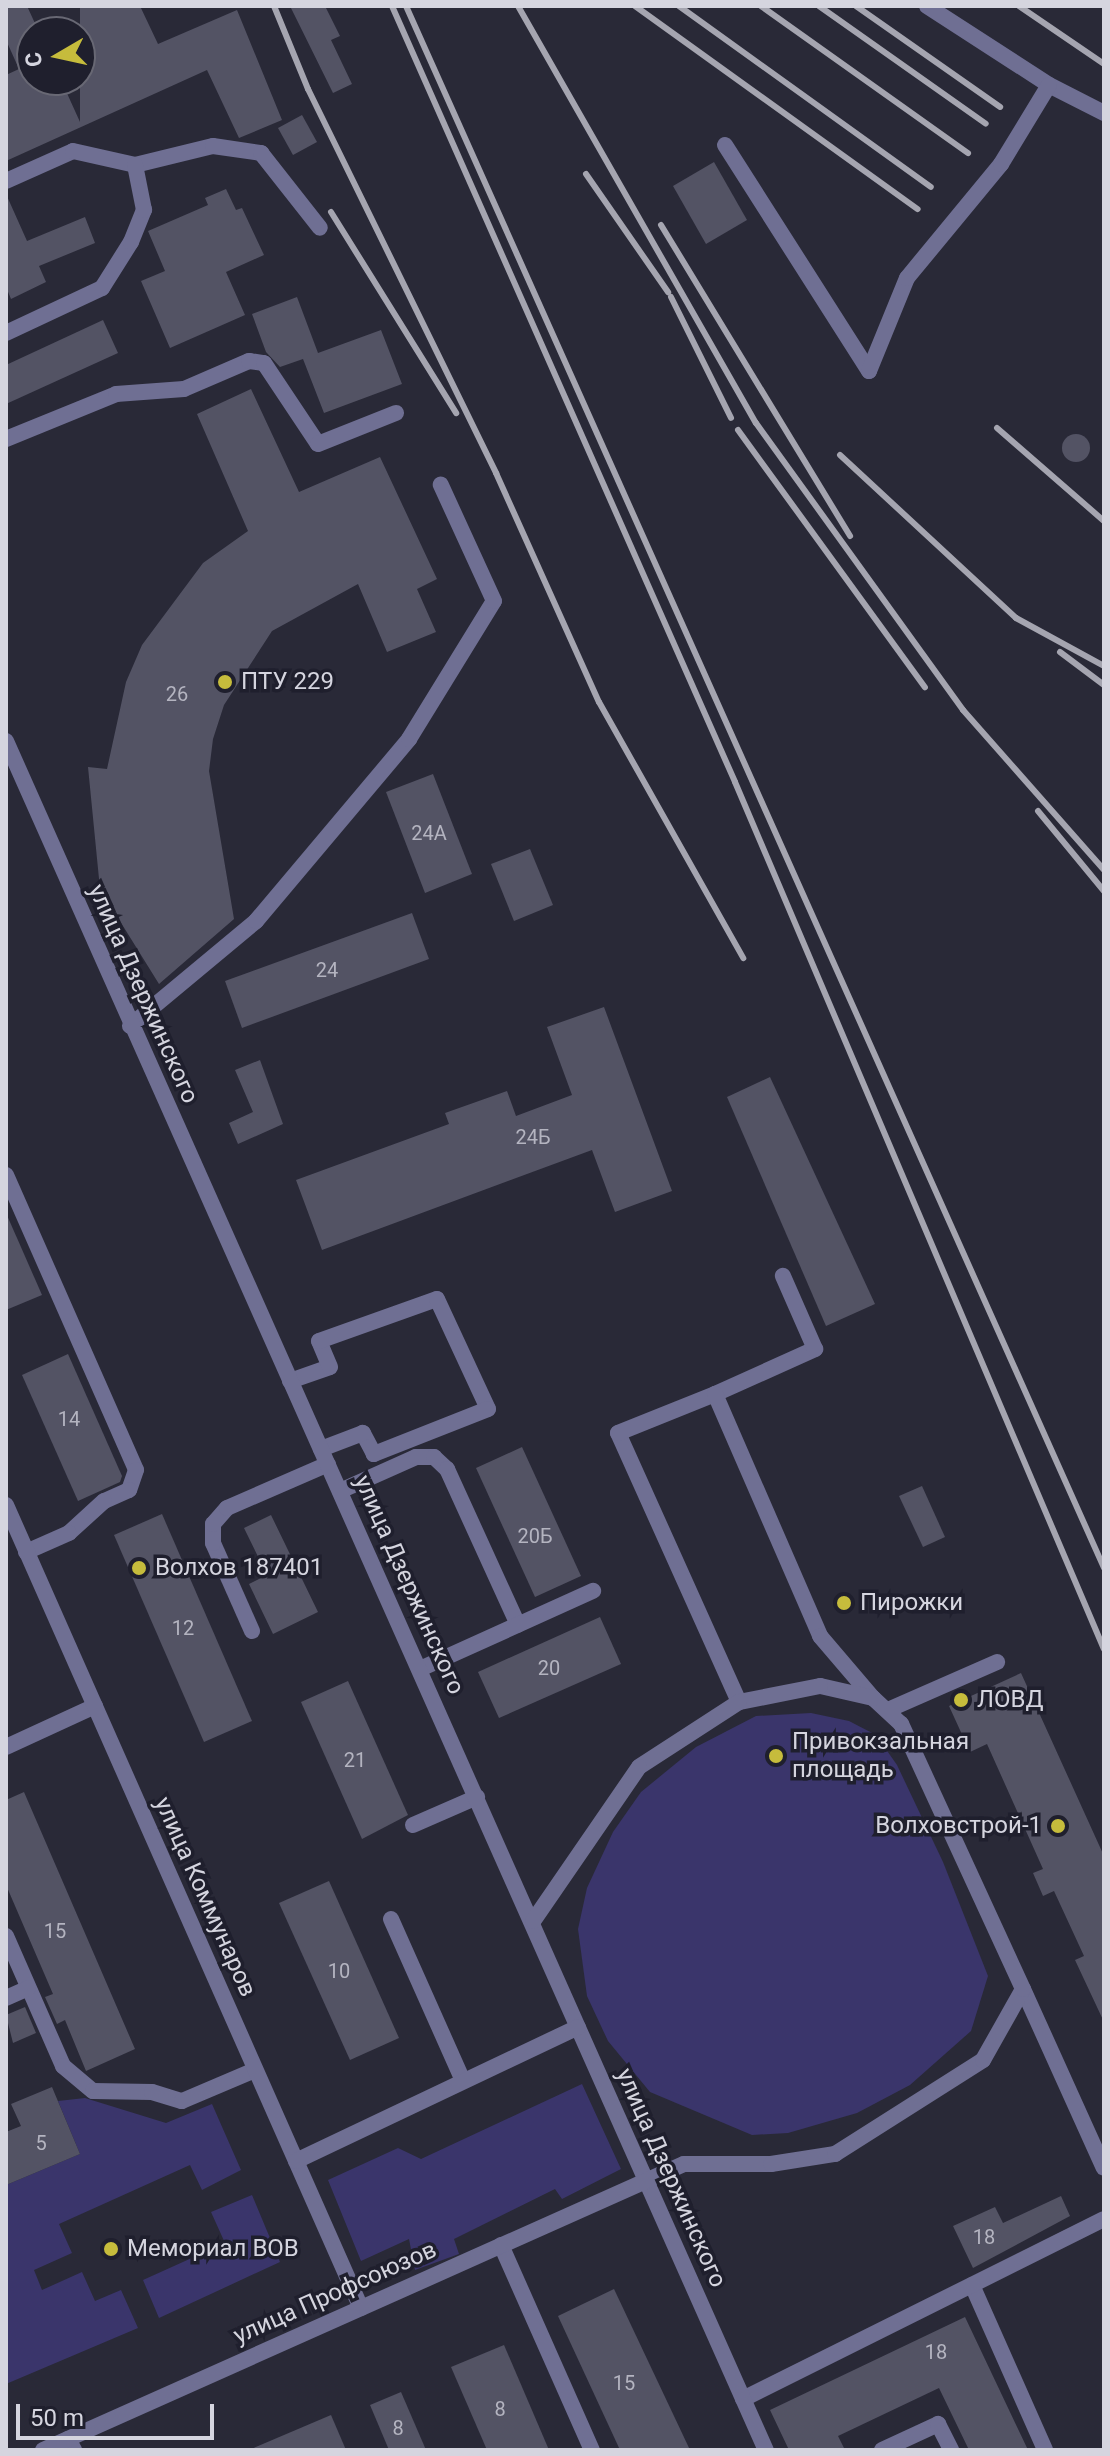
<!DOCTYPE html>
<meta charset="utf-8">
<style>
body{margin:0}
#map{position:relative;width:1110px;height:2456px;overflow:hidden;background:#292937;font-family:Roboto,sans-serif}
div>[style]{position:absolute}
[style*='--x']{left:calc(var(--x)*1px);top:calc(var(--y)*1px);width:calc(var(--w)*1px);rotate:calc(var(--a)*1deg)}
.green>*{inset:0;background:#3a356b}
.building>*{inset:0;background:#535364}
.round{border-radius:50%}
.service>*{height:16px;margin:-8px;padding:0 8px;transform-origin:8px;border-radius:8px;background:#6f6f93}
.minor>*{height:16px;margin:-8px;padding:0 8px;transform-origin:8px;border-radius:8px;background:#6f6f93}
.rail>*{height:6px;margin:-3px;padding:0 3px;transform-origin:3px;border-radius:3px;background:#a5a5b0}
.dots>*{width:22px;height:22px;translate:-50% -50%;box-sizing:border-box;border:4px solid #1f1f2d;border-radius:50%}
span{translate:-50% -50%;white-space:nowrap;text-align:center;line-height:1.15;-webkit-text-stroke:7px #1f1f2d;paint-order:stroke}
.number-label{font-size:20px;color:#b4b4c0}
.number-label span{-webkit-text-stroke-width:0}
.poi-label{font-size:24px;color:#d5d5df}
.left{translate:0 -50%;text-align:left}
.right{translate:-100% -50%;text-align:right}
.street-label{font-size:24px;color:#d5d5df}
.frame{position:absolute;inset:0;border:8px solid #d5d5df;pointer-events:none}
.north{position:absolute;left:16px;top:16px;width:80px;height:80px;box-sizing:border-box;background:#1f1f2d;border:2px solid #686874;border-radius:50%;rotate:261deg;font-size:22px;font-weight:700;line-height:32px;text-align:center;color:#d5d5df}
.north::after{content:'';display:block;margin:auto;width:28px;height:36px;background:#c6bc3c;clip-path:polygon(50% 0,100% 100%,50% 72%,0 100%)}
.scale{position:absolute;left:16px;top:2404px;width:198px;height:36px;box-sizing:border-box;border:4px solid #d5d5df;border-top:0;padding-left:10px;font-size:24px;line-height:28px;white-space:nowrap;color:#d5d5df;-webkit-text-stroke:6px #1f1f2d;paint-order:stroke}
</style>
<div id="map">
<div class="green">
<div style="clip-path:polygon(811px 1713px,849px 1721px,876px 1735px,897px 1765px,943px 1862px,988px 1976px,971px 2031px,910px 2085px,857px 2113px,788px 2133px,752px 2135px,650px 2092px,608px 2041px,587px 1996px,578px 1929px,587px 1888px,613px 1832px,641px 1792px,696px 1747px,756px 1716px)"></div>
<div style="clip-path:polygon(582px 2084px,621px 2169px,562px 2199px,555px 2189px,454px 2239px,459px 2254px,415px 2270px,409px 2239px,361px 2261px,328px 2180px,398px 2148px,421px 2159px)"></div>
<div style="clip-path:polygon(85px 2098px,166px 2123px,212px 2104px,241px 2170px,202px 2190px,190px 2165px,59px 2224px,72px 2253px,34px 2270px,42px 2290px,82px 2272px,95px 2301px,121px 2290px,138px 2328px,6px 2384px,6px 2185px,80px 2154px,58px 2101px)"></div>
<div style="clip-path:polygon(252px 2195px,280px 2262px,159px 2318px,143px 2280px,225px 2243px,211px 2212px)"></div>
</div>
<div class="building">
<div style="clip-path:polygon(6px 6px,27px 6px,39px 32px,32px 32px,32px 80px,61px 80px,80px 122px,80px 6px,140px 6px,158px 44px,237px 10px,282px 120px,239px 138px,207px 70px,6px 161px,6px 75px,19px 69px,6px 40px)"></div>
<div style="clip-path:polygon(290px 6px,325px 6px,340px 36px,331px 40px,352px 84px,333px 93px)"></div>
<div style="clip-path:polygon(302px 115px,317px 142px,293px 155px,278px 128px)"></div>
<div style="clip-path:polygon(714px 162px,747px 220px,706px 244px,673px 186px)"></div>
<div style="clip-path:polygon(226px 189px,236px 210px,242px 208px,264px 255px,226px 272px,245px 315px,170px 348px,141px 281px,165px 271px,148px 231px,208px 205px,205px 198px)"></div>
<div style="clip-path:polygon(6px 194px,27px 241px,85px 217px,95px 243px,39px 266px,46px 282px,11px 299px,6px 287px)"></div>
<div style="clip-path:polygon(297px 297px,318px 353px,381px 330px,402px 384px,324px 413px,303px 359px,280px 367px,266px 352px,252px 314px)"></div>
<div style="clip-path:polygon(103px 320px,118px 353px,6px 404px,6px 365px)"></div>
<div style="clip-path:polygon(251px 389px,299px 492px,380px 457px,437px 579px,417px 589px,436px 632px,387px 652px,358px 584px,272px 631px,224px 705px,213px 739px,209px 771px,234px 919px,159px 984px,100px 889px,88px 767px,107px 769px,126px 682px,142px 645px,203px 563px,248px 531px,197px 414px)"></div>
<div class="round" style="left:1062px;top:434px;width:28px;height:28px"></div>
<div style="clip-path:polygon(433px 774px,472px 874px,425px 893px,386px 792px)"></div>
<div style="clip-path:polygon(530px 849px,553px 905px,514px 921px,491px 864px)"></div>
<div style="clip-path:polygon(412px 913px,429px 959px,242px 1028px,225px 981px)"></div>
<div style="clip-path:polygon(604px 1007px,672px 1191px,615px 1212px,592px 1150px,322px 1250px,296px 1180px,449px 1124px,445px 1113px,507px 1091px,516px 1116px,572px 1095px,547px 1027px)"></div>
<div style="clip-path:polygon(260px 1060px,283px 1124px,238px 1144px,229px 1123px,253px 1112px,235px 1070px)"></div>
<div style="clip-path:polygon(770px 1077px,875px 1304px,826px 1326px,727px 1097px)"></div>
<div style="clip-path:polygon(6px 1213px,42px 1295px,6px 1310px)"></div>
<div style="clip-path:polygon(68px 1354px,122px 1476px,120px 1482px,78px 1501px,22px 1375px)"></div>
<div style="clip-path:polygon(522px 1447px,581px 1576px,535px 1597px,476px 1468px)"></div>
<div style="clip-path:polygon(922px 1486px,945px 1537px,923px 1547px,899px 1496px)"></div>
<div style="clip-path:polygon(162px 1514px,252px 1721px,204px 1742px,114px 1535px)"></div>
<div style="clip-path:polygon(271px 1515px,318px 1612px,273px 1634px,249px 1584px,267px 1575px,244px 1528px)"></div>
<div style="clip-path:polygon(600px 1617px,621px 1664px,499px 1718px,478px 1672px)"></div>
<div style="clip-path:polygon(1021px 1673px,1104px 1856px,1104px 2022px,1075px 1960px,1084px 1956px,1054px 1891px,1043px 1896px,1033px 1873px,1043px 1869px,987px 1744px,970px 1752px,949px 1706px)"></div>
<div style="clip-path:polygon(348px 1681px,408px 1815px,362px 1839px,301px 1702px)"></div>
<div style="clip-path:polygon(24px 1792px,135px 2049px,86px 2071px,65px 2020px,57px 2024px,45px 1997px,53px 1994px,6px 1885px,6px 1800px)"></div>
<div style="clip-path:polygon(329px 1881px,399px 2038px,350px 2060px,279px 1903px)"></div>
<div style="clip-path:polygon(25px 2007px,36px 2033px,13px 2043px,6px 2015px)"></div>
<div style="clip-path:polygon(52px 2087px,80px 2154px,6px 2185px,6px 2132px,21px 2126px,11px 2104px)"></div>
<div style="clip-path:polygon(1061px 2196px,1070px 2216px,973px 2268px,953px 2226px,995px 2207px,1003px 2223px)"></div>
<div style="clip-path:polygon(614px 2289px,690px 2450px,620px 2450px,558px 2316px)"></div>
<div style="clip-path:polygon(965px 2317px,1028px 2450px,969px 2450px,939px 2388px,838px 2436px,845px 2450px,789px 2450px,770px 2410px)"></div>
<div style="clip-path:polygon(504px 2345px,549px 2450px,487px 2450px,451px 2367px)"></div>
<div style="clip-path:polygon(401px 2392px,426px 2450px,389px 2450px,370px 2405px)"></div>
<div style="clip-path:polygon(331px 2415px,346px 2450px,249px 2450px)"></div>
</div>
<div class="service">
<div style="--x:927;--y:6;--w:145;--a:32.9"></div>
<div style="--x:1049;--y:85;--w:62;--a:27"></div>
<div style="--x:725;--y:145;--w:268;--a:57.5"></div>
<div style="--x:869;--y:371;--w:100;--a:-67.8"></div>
<div style="--x:907;--y:278;--w:148;--a:-50.5"></div>
<div style="--x:1001;--y:164;--w:92;--a:-58.7"></div>
<div style="--x:6;--y:181;--w:73;--a:-24.1"></div>
<div style="--x:73;--y:151;--w:64;--a:12.7"></div>
<div style="--x:135;--y:165;--w:80;--a:-13.7"></div>
<div style="--x:213;--y:146;--w:49;--a:8.3"></div>
<div style="--x:261;--y:153;--w:95;--a:51.8"></div>
<div style="--x:6;--y:333;--w:106;--a:-25.1"></div>
<div style="--x:102;--y:288;--w:54;--a:-57.8"></div>
<div style="--x:131;--y:242;--w:35;--a:-68"></div>
<div style="--x:144;--y:210;--w:46;--a:-101.3"></div>
<div style="--x:6;--y:439;--w:119;--a:-22.2"></div>
<div style="--x:116;--y:394;--w:68;--a:-4.2"></div>
<div style="--x:184;--y:389;--w:71;--a:-23.3"></div>
<div style="--x:249;--y:361;--w:15;--a:8"></div>
<div style="--x:264;--y:363;--w:97;--a:56.3"></div>
<div style="--x:318;--y:444;--w:84;--a:-21.7"></div>
<div style="--x:130;--y:1026;--w:164;--a:-39.8"></div>
<div style="--x:256;--y:921;--w:238;--a:-49.9"></div>
<div style="--x:409;--y:739;--w:162;--a:-58.4"></div>
<div style="--x:494;--y:601;--w:128;--a:-114.6"></div>
<div style="--x:6;--y:1175;--w:322;--a:66.2"></div>
<div style="--x:136;--y:1470;--w:21;--a:109"></div>
<div style="--x:129;--y:1490;--w:27;--a:156"></div>
<div style="--x:104;--y:1501;--w:47;--a:137.6"></div>
<div style="--x:69;--y:1533;--w:47;--a:156.2"></div>
<div style="--x:290;--y:1381;--w:42;--a:-19.3"></div>
<div style="--x:330;--y:1367;--w:28;--a:-113"></div>
<div style="--x:319;--y:1341;--w:125;--a:-19.6"></div>
<div style="--x:437;--y:1299;--w:121;--a:65.1"></div>
<div style="--x:488;--y:1409;--w:123;--a:158.5"></div>
<div style="--x:374;--y:1454;--w:24;--a:-118"></div>
<div style="--x:363;--y:1433;--w:45;--a:159.1"></div>
<div style="--x:715;--y:1394;--w:110;--a:-24.2"></div>
<div style="--x:815;--y:1349;--w:80;--a:-113.7"></div>
<div style="--x:340;--y:1491;--w:83;--a:-24.1"></div>
<div style="--x:416;--y:1457;--w:18;--a:0"></div>
<div style="--x:434;--y:1457;--w:18;--a:43"></div>
<div style="--x:447;--y:1469;--w:171;--a:65.5"></div>
<div style="--x:252;--y:1631;--w:96;--a:-113.9"></div>
<div style="--x:213;--y:1543;--w:19;--a:-90"></div>
<div style="--x:213;--y:1524;--w:21;--a:-49"></div>
<div style="--x:227;--y:1508;--w:110;--a:-23.5"></div>
<div style="--x:420;--y:1669;--w:190;--a:-24.3"></div>
<div style="--x:739;--y:1702;--w:295;--a:-114.2"></div>
<div style="--x:618;--y:1433;--w:105;--a:-21.9"></div>
<div style="--x:715;--y:1394;--w:264;--a:66.5"></div>
<div style="--x:820;--y:1636;--w:82;--a:49.5"></div>
<div style="--x:890;--y:1709;--w:117;--a:-23.7"></div>
<div style="--x:6;--y:1747;--w:98;--a:-24.7"></div>
<div style="--x:413;--y:1825;--w:70;--a:-23.6"></div>
<div style="--x:391;--y:1919;--w:177;--a:66"></div>
<div style="--x:6;--y:1936;--w:142;--a:66.3"></div>
<div style="--x:63;--y:2066;--w:39;--a:40"></div>
<div style="--x:93;--y:2091;--w:59;--a:1"></div>
<div style="--x:152;--y:2092;--w:31;--a:17"></div>
<div style="--x:182;--y:2101;--w:79;--a:-23"></div>
<div style="--x:1023;--y:1989;--w:196;--a:65.7"></div>
<div style="--x:6;--y:1998;--w:24;--a:-24"></div>
<div style="--x:501;--y:2245;--w:224;--a:66.1"></div>
<div style="--x:972;--y:2285;--w:180;--a:66.1"></div>
<div style="--x:743;--y:2399;--w:403;--a:-26.5"></div>
<div style="--x:68;--y:2439;--w:13;--a:61"></div>
<div style="--x:882;--y:2450;--w:62;--a:-24.9"></div>
<div style="--x:938;--y:2424;--w:29;--a:63"></div>
</div>
<div class="minor">
<div style="--x:6;--y:741;--w:1870;--a:66.03"></div>
<div style="--x:6;--y:1505;--w:878;--a:66.15"></div>
<div style="--x:296;--y:2161;--w:312;--a:-25.4"></div>
<div style="--x:43;--y:2450;--w:702;--a:-24.05"></div>
<div style="--x:684;--y:2164;--w:87;--a:0"></div>
<div style="--x:771;--y:2164;--w:65;--a:-8.9"></div>
<div style="--x:835;--y:2154;--w:175;--a:-32.4"></div>
<div style="--x:983;--y:2060;--w:81;--a:-60.6"></div>
<div style="--x:1023;--y:1989;--w:292;--a:-114.7"></div>
<div style="--x:901;--y:1724;--w:38;--a:-137"></div>
<div style="--x:873;--y:1698;--w:54;--a:-167.2"></div>
<div style="--x:820;--y:1686;--w:83;--a:168.8"></div>
<div style="--x:739;--y:1702;--w:119;--a:147"></div>
<div style="--x:639;--y:1767;--w:187;--a:124.5"></div>
</div>
<div class="rail">
<div style="--x:274;--y:6;--w:90;--a:67.7"></div>
<div style="--x:308;--y:89;--w:428;--a:63.9"></div>
<div style="--x:496;--y:473;--w:251;--a:65.8"></div>
<div style="--x:599;--y:702;--w:294;--a:60.6"></div>
<div style="--x:392;--y:6;--w:848;--a:66.15"></div>
<div style="--x:735;--y:782;--w:942;--a:66.95"></div>
<div style="--x:406;--y:6;--w:1711;--a:65.92"></div>
<div style="--x:518;--y:6;--w:480;--a:60.3"></div>
<div style="--x:756;--y:423;--w:354;--a:54.2"></div>
<div style="--x:963;--y:710;--w:213;--a:48.6"></div>
<div style="--x:635;--y:6;--w:348;--a:35.7"></div>
<div style="--x:679;--y:6;--w:310;--a:35.7"></div>
<div style="--x:761;--y:6;--w:254;--a:35.4"></div>
<div style="--x:819;--y:6;--w:204;--a:35.2"></div>
<div style="--x:856;--y:6;--w:176;--a:35"></div>
<div style="--x:1019;--y:6;--w:103;--a:34.3"></div>
<div style="--x:586;--y:174;--w:144;--a:55.2"></div>
<div style="--x:331;--y:212;--w:237;--a:58.1"></div>
<div style="--x:661;--y:225;--w:364;--a:58.7"></div>
<div style="--x:671;--y:297;--w:135;--a:63.6"></div>
<div style="--x:997;--y:428;--w:142;--a:41"></div>
<div style="--x:738;--y:430;--w:318;--a:54"></div>
<div style="--x:840;--y:455;--w:240;--a:42.8"></div>
<div style="--x:1016;--y:618;--w:100;--a:28.6"></div>
<div style="--x:1060;--y:652;--w:55;--a:36.9"></div>
<div style="--x:1038;--y:811;--w:104;--a:50.5"></div>
</div>
<div class="dots">
<div style="left:225px;top:682px;background:#c6bc3c"></div>
<div style="left:139px;top:1568px;background:#c6bc3c"></div>
<div style="left:844px;top:1603px;background:#c6bc3c"></div>
<div style="left:961px;top:1700px;background:#c6bc3c"></div>
<div style="left:776px;top:1756px;background:#c6bc3c"></div>
<div style="left:1058px;top:1826px;background:#c6bc3c"></div>
<div style="left:111px;top:2249px;background:#c6bc3c"></div>
</div>
<div class="number-label">
<span style="left:177px;top:694px">26</span>
<span style="left:429px;top:833px">24А</span>
<span style="left:327px;top:970px">24</span>
<span style="left:533px;top:1137px">24Б</span>
<span style="left:69px;top:1419px">14</span>
<span style="left:535px;top:1536px">20Б</span>
<span style="left:183px;top:1628px">12</span>
<span style="left:549px;top:1668px">20</span>
<span style="left:355px;top:1760px">21</span>
<span style="left:55px;top:1931px">15</span>
<span style="left:339px;top:1971px">10</span>
<span style="left:41px;top:2143px">5</span>
<span style="left:984px;top:2237px">18</span>
<span style="left:936px;top:2352px">18</span>
<span style="left:624px;top:2383px">15</span>
<span style="left:500px;top:2409px">8</span>
<span style="left:398px;top:2428px">8</span>
</div>
<div class="poi-label">
<span class="left" style="left:241px;top:682px">ПТУ 229</span>
<span class="left" style="left:155px;top:1568px">Волхов 187401</span>
<span class="left" style="left:860px;top:1603px">Пирожки</span>
<span class="left" style="left:977px;top:1700px">ЛОВД</span>
<span class="left" style="left:792px;top:1756px">Привокзальная<br>площадь</span>
<span class="right" style="left:1042px;top:1826px">Волховстрой-1</span>
<span class="left" style="left:127px;top:2249px">Мемориал ВОВ</span>
</div>
<div class="street-label">
<span style="left:143px;top:994px;rotate:66deg">улица Дзержинского</span>
<span style="left:409px;top:1585px;rotate:66deg">улица Дзержинского</span>
<span style="left:205px;top:1897px;rotate:66deg">улица Коммунаров</span>
<span style="left:671px;top:2178px;rotate:66deg">улица Дзержинского</span>
<span style="left:335px;top:2293px;rotate:-24deg">улица Профсоюзов</span>
</div>
<div class="frame"></div>
<div class="north">С</div>
<div class="scale">50 m</div>
</div>
